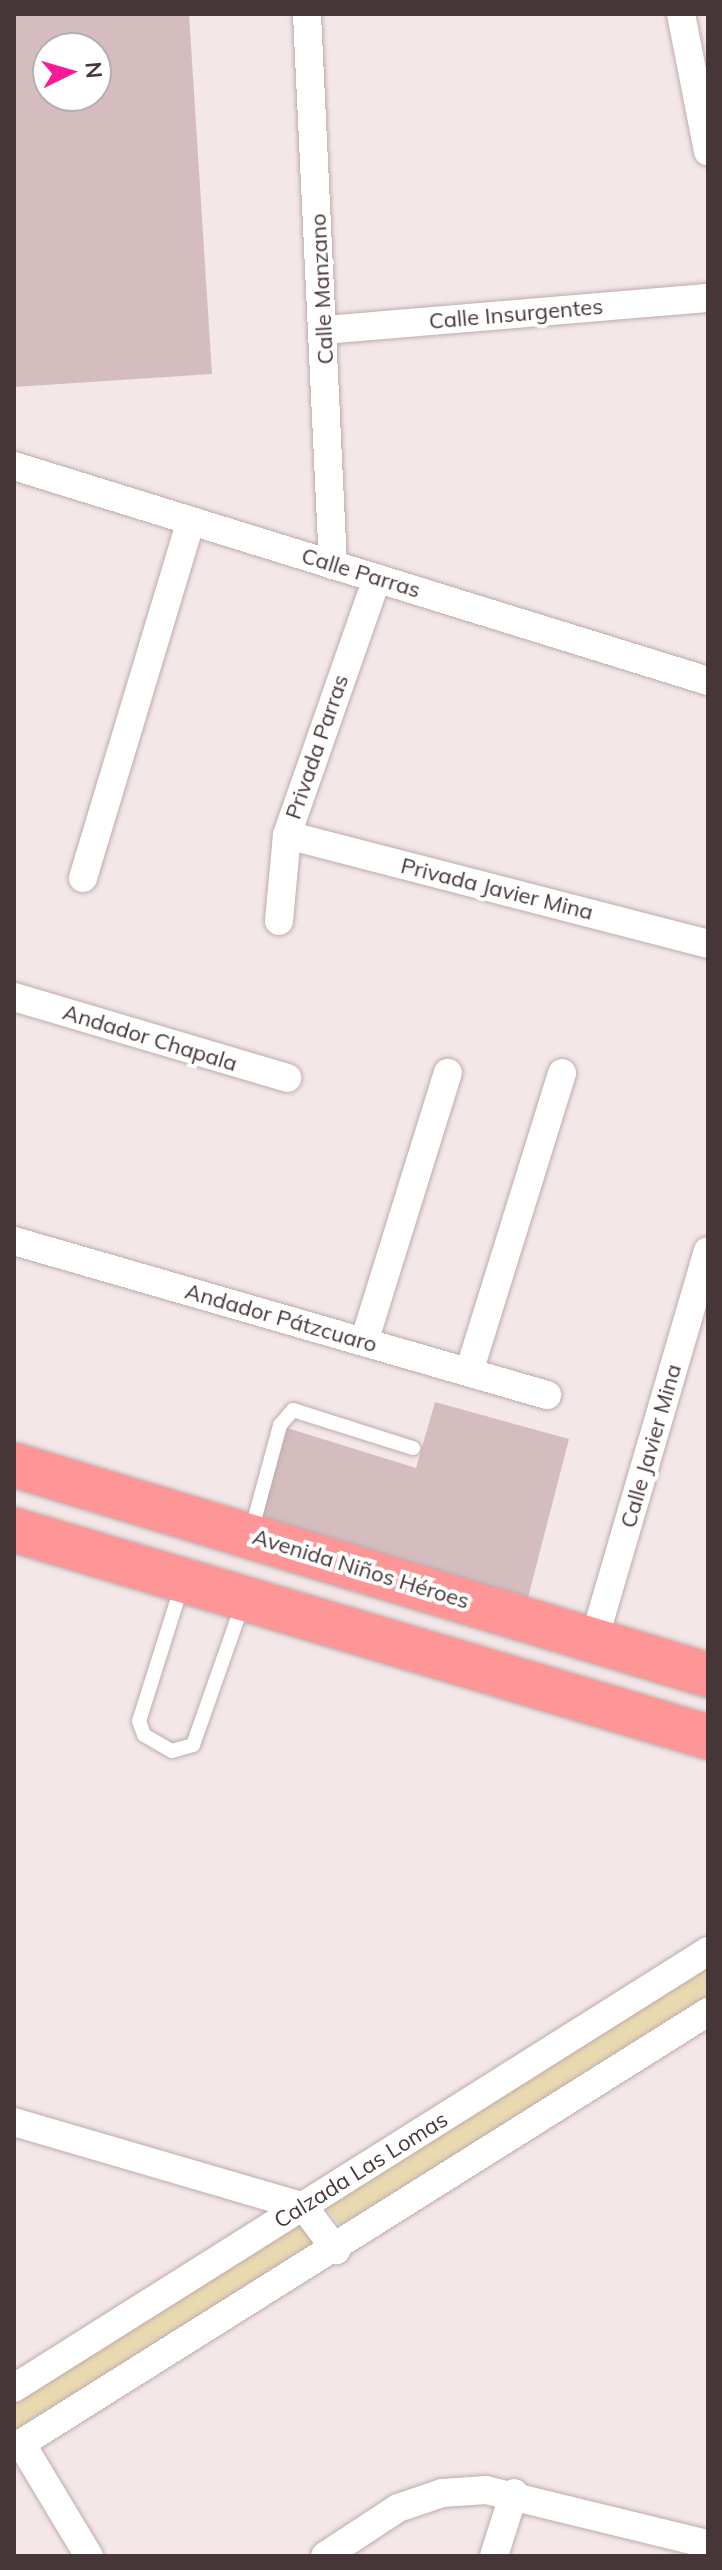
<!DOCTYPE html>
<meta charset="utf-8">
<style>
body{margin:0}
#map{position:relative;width:722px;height:2570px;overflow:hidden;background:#f3e7e7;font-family:Mulish,sans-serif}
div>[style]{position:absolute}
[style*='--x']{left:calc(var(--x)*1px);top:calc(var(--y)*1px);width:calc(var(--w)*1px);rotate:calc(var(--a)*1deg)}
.green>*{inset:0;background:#e8d9b0}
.building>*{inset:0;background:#d5bdbf}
.roads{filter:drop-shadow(0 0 2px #bfaaab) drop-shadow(0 0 2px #bfaaab)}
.lane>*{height:14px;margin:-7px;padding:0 7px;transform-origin:7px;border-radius:7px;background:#fff}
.street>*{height:28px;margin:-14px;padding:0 14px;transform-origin:14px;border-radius:14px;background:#fff}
.primary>*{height:44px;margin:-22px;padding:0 22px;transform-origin:22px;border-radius:22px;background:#fe9697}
span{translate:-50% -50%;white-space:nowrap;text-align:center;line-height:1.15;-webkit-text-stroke:8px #fff;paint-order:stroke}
.street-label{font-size:22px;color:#473638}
.frame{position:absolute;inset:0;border:16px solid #473638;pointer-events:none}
.north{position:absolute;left:32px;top:32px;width:80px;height:80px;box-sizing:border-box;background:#fff;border:2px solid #b5afaf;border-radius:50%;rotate:85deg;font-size:22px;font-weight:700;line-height:32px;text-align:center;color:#473638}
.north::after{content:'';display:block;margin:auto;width:28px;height:36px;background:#f91999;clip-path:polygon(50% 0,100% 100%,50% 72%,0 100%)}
</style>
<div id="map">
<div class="green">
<div style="clip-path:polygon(708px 1956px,708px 2005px,352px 2239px,326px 2208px)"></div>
<div style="clip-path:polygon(304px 2207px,328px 2239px,14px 2444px,14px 2397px)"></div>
</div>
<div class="building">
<div style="clip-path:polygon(evenodd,14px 14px,189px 14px,212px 374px,14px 387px,14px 14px,48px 48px,96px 48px,96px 96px,48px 96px,48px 48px)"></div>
<div style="clip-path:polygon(435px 1402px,569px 1439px,524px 1613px,255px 1528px,284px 1427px,416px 1468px)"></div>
</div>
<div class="roads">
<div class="lane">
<div style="--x:251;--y:1532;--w:111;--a:-74.8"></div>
<div style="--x:280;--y:1425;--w:20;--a:-49"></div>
<div style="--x:293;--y:1410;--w:126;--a:17.6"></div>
<div style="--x:182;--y:1585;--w:143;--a:107.5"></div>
<div style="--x:139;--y:1721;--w:15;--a:70"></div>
<div style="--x:144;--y:1735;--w:32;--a:30"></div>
<div style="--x:172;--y:1751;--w:22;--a:-16"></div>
<div style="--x:193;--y:1745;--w:151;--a:-70.6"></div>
</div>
<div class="street">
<div style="--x:307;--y:14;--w:552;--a:87.3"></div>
<div style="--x:681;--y:14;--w:140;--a:78.9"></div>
<div style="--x:325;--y:330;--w:384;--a:-4.8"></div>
<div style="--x:14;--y:466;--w:727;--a:17.21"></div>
<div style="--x:287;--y:835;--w:435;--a:14.5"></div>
<div style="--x:83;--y:878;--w:373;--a:-73.2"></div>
<div style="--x:279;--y:921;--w:86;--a:-84.7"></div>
<div style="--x:287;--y:835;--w:272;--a:-70.7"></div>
<div style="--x:14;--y:997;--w:285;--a:16.5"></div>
<div style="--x:14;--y:1241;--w:555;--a:16.12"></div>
<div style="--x:364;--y:1342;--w:282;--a:-72.7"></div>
<div style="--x:469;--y:1372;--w:313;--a:-72.7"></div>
<div style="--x:594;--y:1640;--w:405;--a:-73.7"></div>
<div style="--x:14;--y:2122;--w:302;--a:16.3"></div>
<div style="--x:304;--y:2207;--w:54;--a:53.3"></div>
<div style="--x:14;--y:2388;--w:820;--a:-32.2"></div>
<div style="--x:21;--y:2443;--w:132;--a:59"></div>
<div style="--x:14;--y:2448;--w:820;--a:-32.14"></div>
<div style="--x:325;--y:2556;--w:87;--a:-33.3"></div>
<div style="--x:398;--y:2508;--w:46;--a:-18.8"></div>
<div style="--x:442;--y:2493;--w:44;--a:-3.9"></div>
<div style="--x:486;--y:2490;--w:228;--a:13.7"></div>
<div style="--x:494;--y:2556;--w:66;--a:-72.4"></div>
</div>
<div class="primary">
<div style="--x:14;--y:1465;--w:725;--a:16.84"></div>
<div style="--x:14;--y:1530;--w:724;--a:16.61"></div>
</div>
</div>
<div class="street-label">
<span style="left:322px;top:289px;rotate:-93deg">Calle Manzano</span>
<span style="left:516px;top:314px;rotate:-5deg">Calle Insurgentes</span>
<span style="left:361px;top:573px;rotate:17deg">Calle Parras</span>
<span style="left:317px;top:747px;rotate:-71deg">Privada Parras</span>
<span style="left:497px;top:889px;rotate:14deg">Privada Javier Mina</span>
<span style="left:150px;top:1038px;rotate:17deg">Andador Chapala</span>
<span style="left:281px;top:1318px;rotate:16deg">Andador Pátzcuaro</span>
<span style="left:651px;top:1446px;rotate:-74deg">Calle Javier Mina</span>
<span style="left:361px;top:1569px;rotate:17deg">Avenida Niños Héroes</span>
<span style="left:361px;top:2170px;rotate:-32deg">Calzada Las Lomas</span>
</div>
<div class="frame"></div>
<div class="north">N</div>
</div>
